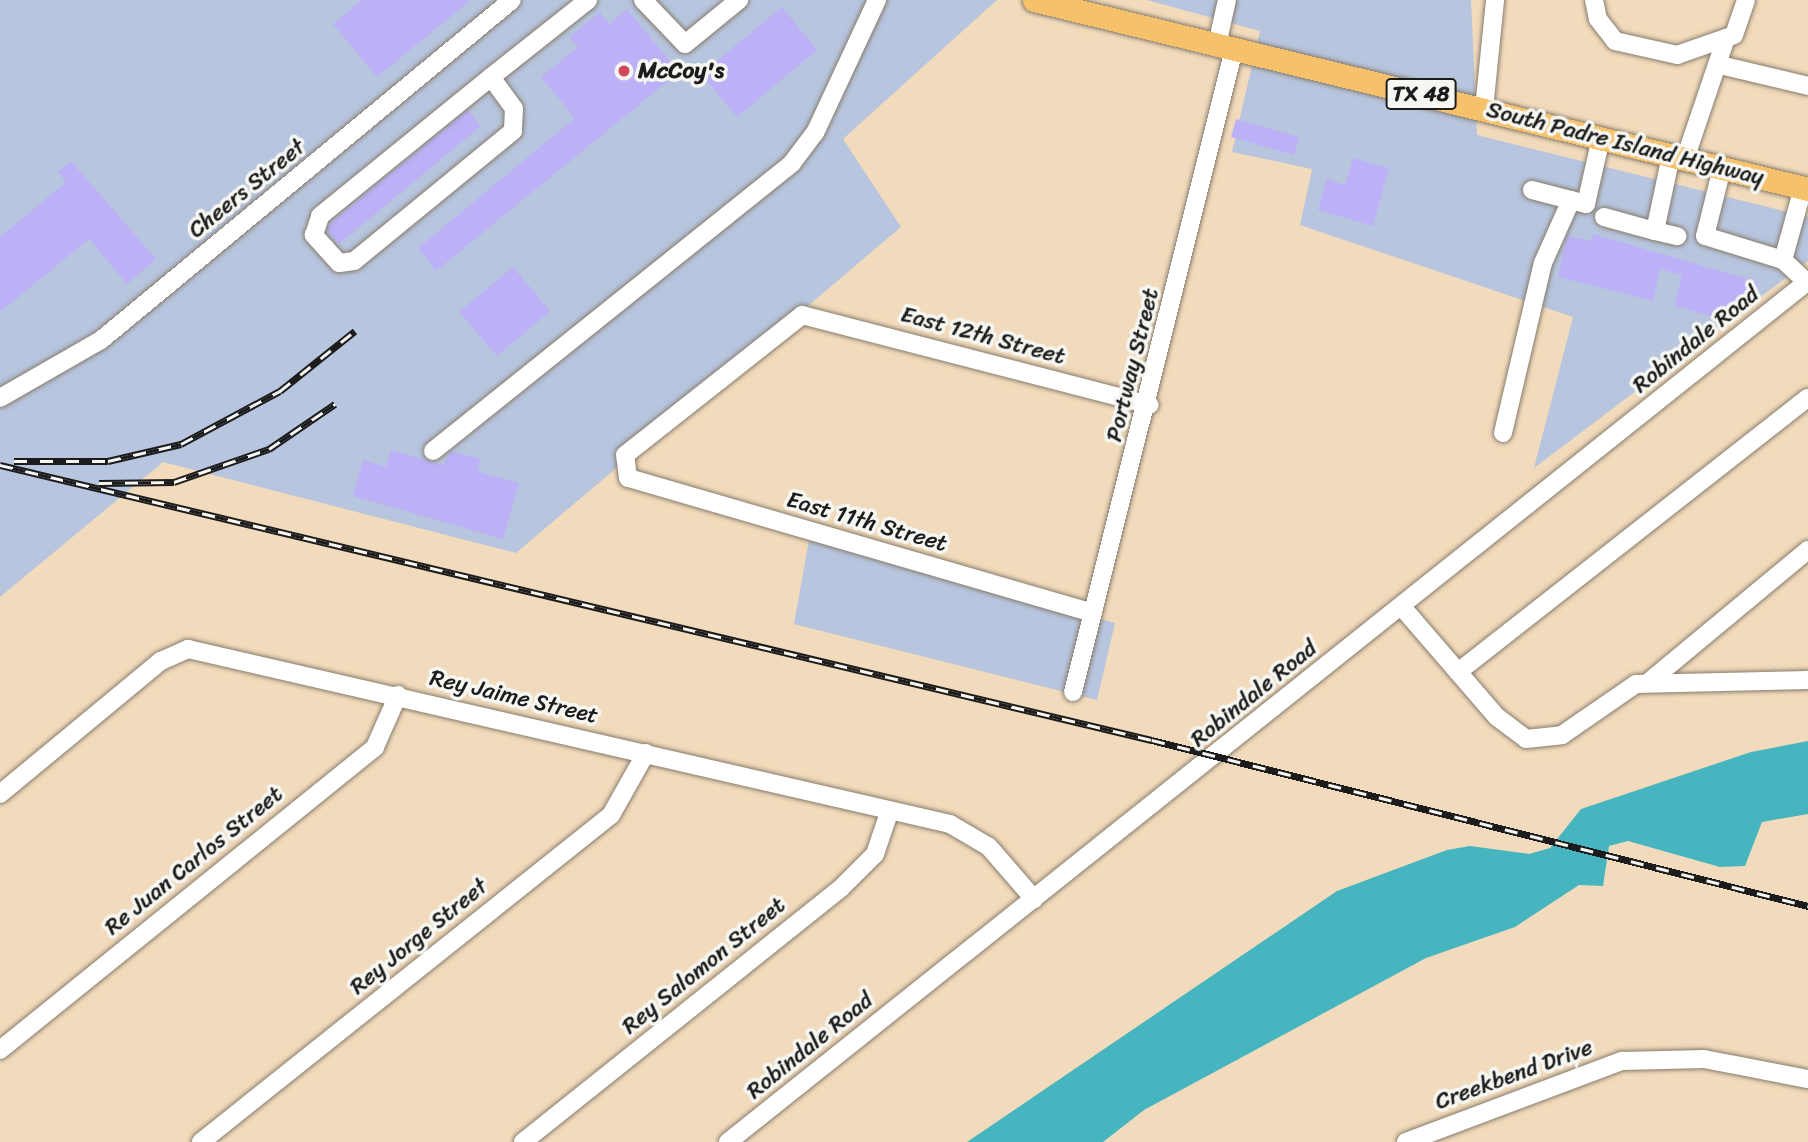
<!DOCTYPE html>
<style>
body{margin:0}
#map{position:relative;width:1808px;height:1142px;overflow:hidden;background:#f2dbbc;font-family:Sriracha,sans-serif}
div>[style]{position:absolute}
[style*='--x']{left:calc(var(--x)*1px);top:calc(var(--y)*1px);width:calc(var(--w)*1px);rotate:calc(var(--a)*1deg)}
.industrial>*{inset:0;background:#b7c5de}
.water>*{inset:0;background:#46b5bf}
.building>*{inset:0;background:#bcb1f6}
.roads{filter:drop-shadow(0 0 2px #877c6c) drop-shadow(0 0 2px #877c6c)}
.minor>*{height:18px;margin:-9px;padding:0 9px;transform-origin:9px;border-radius:9px;background:#fff}
.major>*{height:23px;margin:-11.5px;padding:0 11.5px;transform-origin:11.5px;border-radius:11.5px;background:#f5c16b}
.rail>*{height:7px;margin-top:-3.5px;transform-origin:0;background:repeating-linear-gradient(90deg,#f6f6f2 0 13px,#1c1c1c 0 26px);box-sizing:border-box;border-block:2px solid #1c1c1c}
.dots>*{width:19px;height:19px;translate:-50% -50%;box-sizing:border-box;border:4px solid #f6f6f2;border-radius:50%}
span{translate:-50% -50%;white-space:nowrap;text-align:center;line-height:1.15;-webkit-text-stroke:7px #f6f6f2;paint-order:stroke}
.shield-label span{padding:2px 5px;background:#f6f6f2;border:2px solid;border-radius:5px;-webkit-text-stroke-width:0}
.shield-label{font-size:21px;color:#1c1c1c;font-weight:700}
.poi-label{font-size:23px;color:#1c1c1c;font-weight:700}
.left{translate:0 -50%;text-align:left}
.street-label{font-size:23px;color:#1c1c1c}
</style>
<div id="map">
<div class="industrial">
<div style="clip-path:polygon(0 0,997px 0,843px 139px,901px 227px,516px 553px,163px 462px,0 597px)"></div>
<div style="clip-path:polygon(1147px 0,1471px 0,1477px 135px,1808px 217px,1808px 261px,1534px 468px,1573px 317px,1300px 225px,1312px 169px,1232px 152px,1260px 31px)"></div>
<div style="clip-path:polygon(809px 540px,1115px 623px,1097px 700px,794px 624px)"></div>
</div>
<div class="water">
<div style="clip-path:polygon(1808px 741px,1808px 814px,1762px 822px,1745px 866px,1720px 867px,1628px 841px,1609px 846px,1603px 886px,1579px 885px,1515px 927px,1426px 958px,1144px 1110px,1103px 1142px,967px 1142px,1337px 891px,1447px 850px,1470px 846px,1529px 854px,1550px 848px,1581px 809px,1751px 752px)"></div>
</div>
<div class="building">
<div style="clip-path:polygon(362px 0,471px 0,377px 77px,333px 24px)"></div>
<div style="clip-path:polygon(782px 7px,817px 50px,737px 117px,701px 74px)"></div>
<div style="clip-path:polygon(627px 9px,679px 72px,436px 271px,418px 248px,575px 118px,541px 77px,578px 47px,569px 37px,600px 12px,609px 24px)"></div>
<div style="clip-path:polygon(468px 110px,481px 126px,339px 244px,327px 230px,330px 223px)"></div>
<div style="clip-path:polygon(1236px 119px,1299px 137px,1294px 155px,1231px 137px)"></div>
<div style="clip-path:polygon(1353px 158px,1389px 168px,1373px 226px,1318px 210px,1327px 179px,1345px 185px)"></div>
<div style="clip-path:polygon(71px 161px,156px 259px,127px 284px,89px 239px,0 312px,0 237px,66px 182px,58px 172px)"></div>
<div style="clip-path:polygon(1593px 234px,1758px 282px,1754px 299px,1744px 296px,1742px 306px,1730px 303px,1725px 320px,1674px 306px,1682px 275px,1660px 269px,1653px 301px,1558px 277px,1567px 236px,1591px 241px)"></div>
<div style="clip-path:polygon(513px 267px,550px 311px,497px 356px,459px 312px)"></div>
<div style="clip-path:polygon(391px 450px,443px 465px,451px 451px,481px 459px,477px 471px,519px 483px,503px 539px,353px 496px,363px 460px,386px 467px)"></div>
</div>
<div class="roads">
<div class="minor">
<div style="--x:643;--y:0;--w:61;--a:46.3"></div>
<div style="--x:685;--y:44;--w:70;--a:-39.2"></div>
<div style="--x:1594;--y:0;--w:19;--a:78"></div>
<div style="--x:1598;--y:19;--w:28;--a:52"></div>
<div style="--x:1615;--y:41;--w:64;--a:12.7"></div>
<div style="--x:1677;--y:55;--w:60;--a:-19.3"></div>
<div style="--x:1734;--y:35;--w:37;--a:-71"></div>
<div style="--x:1217;--y:45;--w:46;--a:-77.5"></div>
<div style="--x:1720;--y:65;--w:90;--a:13.4"></div>
<div style="--x:491;--y:77;--w:39;--a:54"></div>
<div style="--x:514;--y:109;--w:22;--a:93"></div>
<div style="--x:513;--y:131;--w:205;--a:140.7"></div>
<div style="--x:354;--y:261;--w:15;--a:172"></div>
<div style="--x:339;--y:263;--w:38;--a:-132"></div>
<div style="--x:314;--y:235;--w:20;--a:-72"></div>
<div style="--x:320;--y:216;--w:220;--a:-39.1"></div>
<div style="--x:491;--y:77;--w:124;--a:-38.4"></div>
<div style="--x:1484;--y:109;--w:110;--a:-84.2"></div>
<div style="--x:1685;--y:159;--w:125;--a:-71.3"></div>
<div style="--x:1722;--y:168;--w:70;--a:104"></div>
<div style="--x:1705;--y:236;--w:82;--a:17.1"></div>
<div style="--x:1783;--y:260;--w:33;--a:43"></div>
<div style="--x:1532;--y:190;--w:56;--a:14.5"></div>
<div style="--x:1586;--y:204;--w:68;--a:-77.2"></div>
<div style="--x:1604;--y:217;--w:53;--a:15.4"></div>
<div style="--x:1655;--y:231;--w:77;--a:-78"></div>
<div style="--x:1655;--y:231;--w:23;--a:13"></div>
<div style="--x:1783;--y:260;--w:75;--a:-74.5"></div>
<div style="--x:0;--y:398;--w:116;--a:-29.9"></div>
<div style="--x:101;--y:340;--w:533;--a:-39.6"></div>
<div style="--x:1503;--y:433;--w:175;--a:-76.8"></div>
<div style="--x:1543;--y:263;--w:69;--a:-66"></div>
<div style="--x:433;--y:451;--w:460;--a:-38.7"></div>
<div style="--x:792;--y:163;--w:38;--a:-53"></div>
<div style="--x:815;--y:133;--w:147;--a:-65"></div>
<div style="--x:1402;--y:607;--w:145;--a:49.2"></div>
<div style="--x:1497;--y:717;--w:36;--a:37"></div>
<div style="--x:1526;--y:739;--w:36;--a:-6"></div>
<div style="--x:1562;--y:735;--w:90;--a:-34.6"></div>
<div style="--x:1636;--y:684;--w:172;--a:-1.3"></div>
<div style="--x:1093;--y:613;--w:484;--a:-163.8"></div>
<div style="--x:628;--y:478;--w:23;--a:-97"></div>
<div style="--x:625;--y:455;--w:226;--a:-38.3"></div>
<div style="--x:802;--y:315;--w:359;--a:14.5"></div>
<div style="--x:1458;--y:672;--w:444;--a:-38.1"></div>
<div style="--x:1650;--y:681;--w:205;--a:-39.7"></div>
<div style="--x:1073;--y:692;--w:663;--a:-75.94"></div>
<div style="--x:0;--y:794;--w:209;--a:-39.6"></div>
<div style="--x:161;--y:661;--w:30;--a:-24"></div>
<div style="--x:188;--y:649;--w:782;--a:12.93"></div>
<div style="--x:950;--y:824;--w:45;--a:30.5"></div>
<div style="--x:989;--y:847;--w:69;--a:49.1"></div>
<div style="--x:0;--y:1050;--w:482;--a:-38.9"></div>
<div style="--x:375;--y:747;--w:57;--a:-66.1"></div>
<div style="--x:201;--y:1142;--w:524;--a:-38.57"></div>
<div style="--x:611;--y:815;--w:71;--a:-60.6"></div>
<div style="--x:523;--y:1142;--w:407;--a:-38.6"></div>
<div style="--x:841;--y:888;--w:48;--a:-45"></div>
<div style="--x:875;--y:854;--w:46;--a:-71.2"></div>
<div style="--x:728;--y:1142;--w:1381;--a:-38.56"></div>
<div style="--x:1406;--y:1142;--w:231;--a:-20.6"></div>
<div style="--x:1622;--y:1061;--w:82;--a:-1.4"></div>
<div style="--x:1704;--y:1059;--w:106;--a:10.9"></div>
</div>
<div class="major">
<div style="--x:1034;--y:0;--w:797;--a:13.72"></div>
</div>
</div>
<div class="rail">
<div style="--x:14;--y:461;--w:94;--a:0"></div>
<div style="--x:108;--y:461;--w:75;--a:-13.1"></div>
<div style="--x:181;--y:444;--w:112;--a:-28.2"></div>
<div style="--x:280;--y:391;--w:96;--a:-38.7"></div>
<div style="--x:0;--y:465;--w:1184;--a:13.43"></div>
<div style="--x:1152;--y:740;--w:677;--a:14.2"></div>
<div style="--x:99;--y:483;--w:75;--a:-0.8"></div>
<div style="--x:174;--y:482;--w:101;--a:-19.2"></div>
<div style="--x:269;--y:449;--w:80;--a:-34.3"></div>
</div>
<div class="dots">
<div style="left:624px;top:71px;background:#d1495b"></div>
</div>
<div class="shield-label">
<span style="left:1421px;top:94px">TX 48</span>
</div>
<div class="poi-label">
<span class="left" style="left:638px;top:71px">McCoy's</span>
</div>
<div class="street-label">
<span style="left:1625px;top:144px;rotate:14deg">South Padre Island Highway</span>
<span style="left:247px;top:189px;rotate:-39deg">Cheers Street</span>
<span style="left:983px;top:336px;rotate:15deg">East 12th Street</span>
<span style="left:1696px;top:340px;rotate:-39deg">Robindale Road</span>
<span style="left:1133px;top:365px;rotate:-76deg">Portway Street</span>
<span style="left:867px;top:522px;rotate:16deg">East 11th Street</span>
<span style="left:1254px;top:694px;rotate:-39deg">Robindale Road</span>
<span style="left:514px;top:697px;rotate:13deg">Rey Jaime Street</span>
<span style="left:194px;top:861px;rotate:-39deg">Re Juan Carlos Street</span>
<span style="left:419px;top:937px;rotate:-39deg">Rey Jorge Street</span>
<span style="left:704px;top:966px;rotate:-39deg">Rey Salomon Street</span>
<span style="left:810px;top:1046px;rotate:-39deg">Robindale Road</span>
<span style="left:1514px;top:1075px;rotate:-20deg">Creekbend Drive</span>
</div>
</div>
